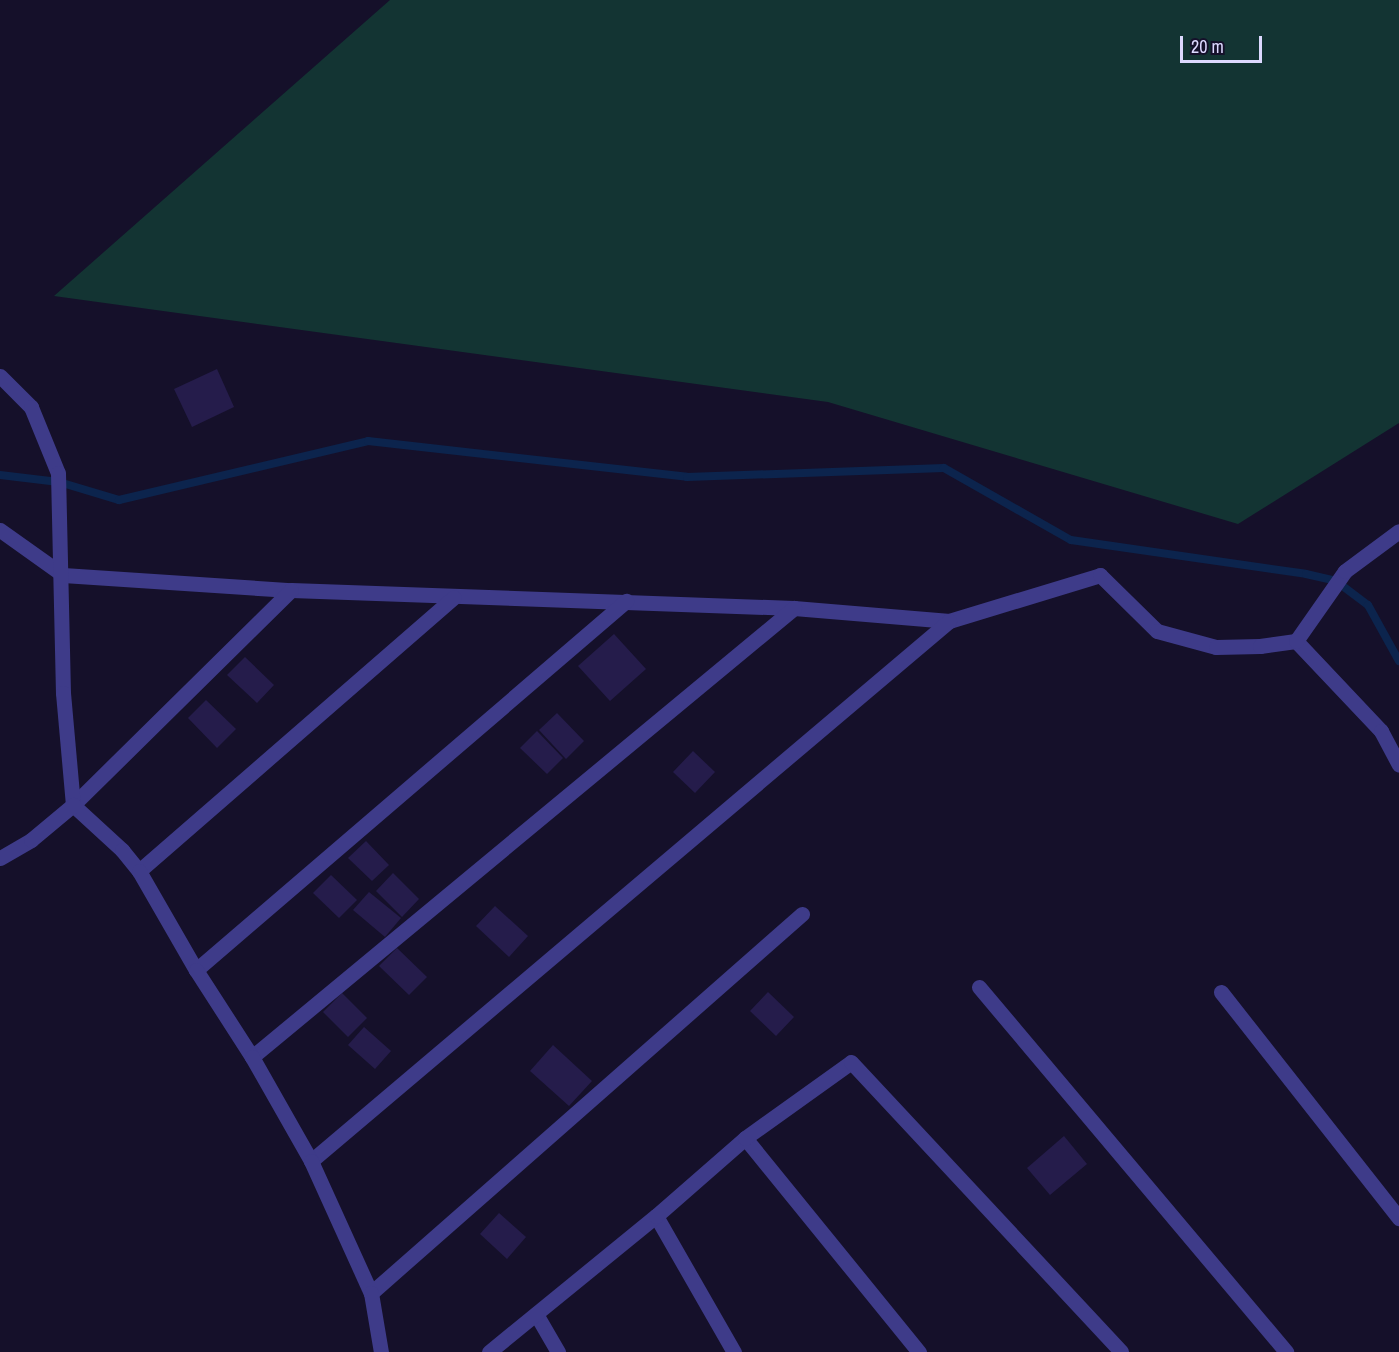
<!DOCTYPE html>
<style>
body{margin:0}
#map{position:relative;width:1399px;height:1352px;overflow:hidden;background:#15102a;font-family:"Archivo Narrow",sans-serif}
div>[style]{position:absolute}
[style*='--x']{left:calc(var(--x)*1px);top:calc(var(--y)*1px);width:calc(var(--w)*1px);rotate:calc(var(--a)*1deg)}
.green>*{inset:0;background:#133433}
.stream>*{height:8px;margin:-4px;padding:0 4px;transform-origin:4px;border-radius:4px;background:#0c244d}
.building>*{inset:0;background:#251c4b}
.minor>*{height:15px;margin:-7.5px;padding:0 7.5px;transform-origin:7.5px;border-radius:7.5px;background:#3e3b89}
.tertiary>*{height:15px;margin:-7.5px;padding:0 7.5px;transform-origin:7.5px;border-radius:7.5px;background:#3e3b89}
span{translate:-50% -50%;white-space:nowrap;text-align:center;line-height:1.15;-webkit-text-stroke:4.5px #15102a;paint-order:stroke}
.scale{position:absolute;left:1180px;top:36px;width:82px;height:27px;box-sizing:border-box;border:3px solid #ddd9ff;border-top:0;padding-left:8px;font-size:18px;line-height:21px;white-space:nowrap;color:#ddd9ff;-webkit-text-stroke:4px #15102a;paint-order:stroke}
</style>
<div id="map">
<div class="green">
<div style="clip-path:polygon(390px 0,1399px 0,1399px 423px,1238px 524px,828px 402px,54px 296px)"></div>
</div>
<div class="stream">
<div style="--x:0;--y:475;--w:59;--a:6.8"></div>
<div style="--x:59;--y:482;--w:63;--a:16.7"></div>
<div style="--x:119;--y:500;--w:256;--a:-13.3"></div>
<div style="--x:368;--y:441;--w:321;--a:6.4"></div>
<div style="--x:687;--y:477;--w:257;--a:-2"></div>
<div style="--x:944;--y:468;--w:146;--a:29.6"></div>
<div style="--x:1071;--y:540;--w:237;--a:8.2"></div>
<div style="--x:1306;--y:574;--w:31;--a:13"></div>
<div style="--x:1336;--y:581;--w:40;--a:37"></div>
<div style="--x:1368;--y:605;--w:64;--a:61"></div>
</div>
<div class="building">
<div style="clip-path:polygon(217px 369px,234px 407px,192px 427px,174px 389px)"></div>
<div style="clip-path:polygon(614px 634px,646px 669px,610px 701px,578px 666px)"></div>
<div style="clip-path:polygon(245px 657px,274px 685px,257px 703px,227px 675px)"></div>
<div style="clip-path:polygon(206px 700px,236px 729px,217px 748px,188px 718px)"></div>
<div style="clip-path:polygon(557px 713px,584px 741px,566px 759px,539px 730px)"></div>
<div style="clip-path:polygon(537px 731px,563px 758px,547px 774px,520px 748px)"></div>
<div style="clip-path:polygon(693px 751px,715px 772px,695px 793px,673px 772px)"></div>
<div style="clip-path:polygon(366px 841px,389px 865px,372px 881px,348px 858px)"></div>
<div style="clip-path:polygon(393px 873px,419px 899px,402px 917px,376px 891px)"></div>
<div style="clip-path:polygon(331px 875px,357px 900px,339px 918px,313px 893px)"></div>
<div style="clip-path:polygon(369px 892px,401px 918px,385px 937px,353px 910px)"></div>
<div style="clip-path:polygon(495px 906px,528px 936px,509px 957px,476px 926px)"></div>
<div style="clip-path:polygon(397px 948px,427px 977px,409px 995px,379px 966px)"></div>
<div style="clip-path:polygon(768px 992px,794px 1017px,776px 1036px,750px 1011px)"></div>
<div style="clip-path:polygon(342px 993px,367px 1018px,348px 1037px,323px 1012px)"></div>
<div style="clip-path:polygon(364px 1027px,391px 1051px,375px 1069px,348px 1045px)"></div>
<div style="clip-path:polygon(553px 1045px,592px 1081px,569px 1106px,530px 1071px)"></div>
<div style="clip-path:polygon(1064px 1136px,1087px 1164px,1050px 1195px,1027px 1168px)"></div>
<div style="clip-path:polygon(499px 1213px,526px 1237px,507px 1259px,480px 1234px)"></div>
</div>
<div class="minor">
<div style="--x:0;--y:530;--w:77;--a:35.5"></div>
<div style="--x:63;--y:575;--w:228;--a:3.8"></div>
<div style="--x:291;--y:590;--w:503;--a:2.05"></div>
<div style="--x:794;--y:608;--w:156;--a:4.8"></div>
<div style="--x:949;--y:621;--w:158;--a:-16.9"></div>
<div style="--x:1100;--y:575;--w:80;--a:44.5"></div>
<div style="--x:1157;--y:631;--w:61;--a:15.2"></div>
<div style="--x:1216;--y:647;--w:44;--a:-1.3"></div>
<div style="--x:1260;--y:646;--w:36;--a:-8"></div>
<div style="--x:1296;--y:641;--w:124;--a:46.6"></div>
<div style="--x:1381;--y:731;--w:38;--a:62"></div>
<div style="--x:1296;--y:641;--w:85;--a:-55"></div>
<div style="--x:1345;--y:571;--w:67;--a:-36.5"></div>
<div style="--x:73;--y:805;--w:306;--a:-44.6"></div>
<div style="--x:139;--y:871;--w:417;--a:-41"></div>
<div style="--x:196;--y:970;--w:567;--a:-40.63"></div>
<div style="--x:979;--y:987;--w:477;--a:49.9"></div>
<div style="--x:1221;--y:992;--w:288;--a:51.8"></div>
<div style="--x:252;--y:1057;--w:704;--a:-39.64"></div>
<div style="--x:745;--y:1138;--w:276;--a:50.9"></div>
<div style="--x:311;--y:1161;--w:836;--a:-40.24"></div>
<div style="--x:656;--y:1216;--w:157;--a:60.2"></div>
<div style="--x:371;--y:1293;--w:574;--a:-41.33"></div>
<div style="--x:536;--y:1314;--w:44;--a:59.9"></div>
<div style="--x:489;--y:1352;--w:215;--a:-39.2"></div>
<div style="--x:656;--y:1216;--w:118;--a:-41.2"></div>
<div style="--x:745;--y:1138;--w:130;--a:-35.6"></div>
<div style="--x:851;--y:1062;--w:396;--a:47"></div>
</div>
<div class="tertiary">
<div style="--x:0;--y:376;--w:44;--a:45"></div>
<div style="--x:31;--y:407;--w:71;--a:67.8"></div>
<div style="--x:58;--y:473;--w:220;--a:88.7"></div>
<div style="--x:63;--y:693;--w:112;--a:84.9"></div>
<div style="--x:73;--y:805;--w:67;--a:42.6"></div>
<div style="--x:122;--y:850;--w:27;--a:51"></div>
<div style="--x:139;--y:871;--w:114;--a:60.1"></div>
<div style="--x:196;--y:970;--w:103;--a:57.2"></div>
<div style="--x:252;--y:1057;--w:120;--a:60.4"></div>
<div style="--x:311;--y:1161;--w:145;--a:65.6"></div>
<div style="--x:371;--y:1293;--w:60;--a:80.4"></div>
<div style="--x:0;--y:858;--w:36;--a:-30"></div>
<div style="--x:31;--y:840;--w:55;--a:-39.8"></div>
</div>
<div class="scale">20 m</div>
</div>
